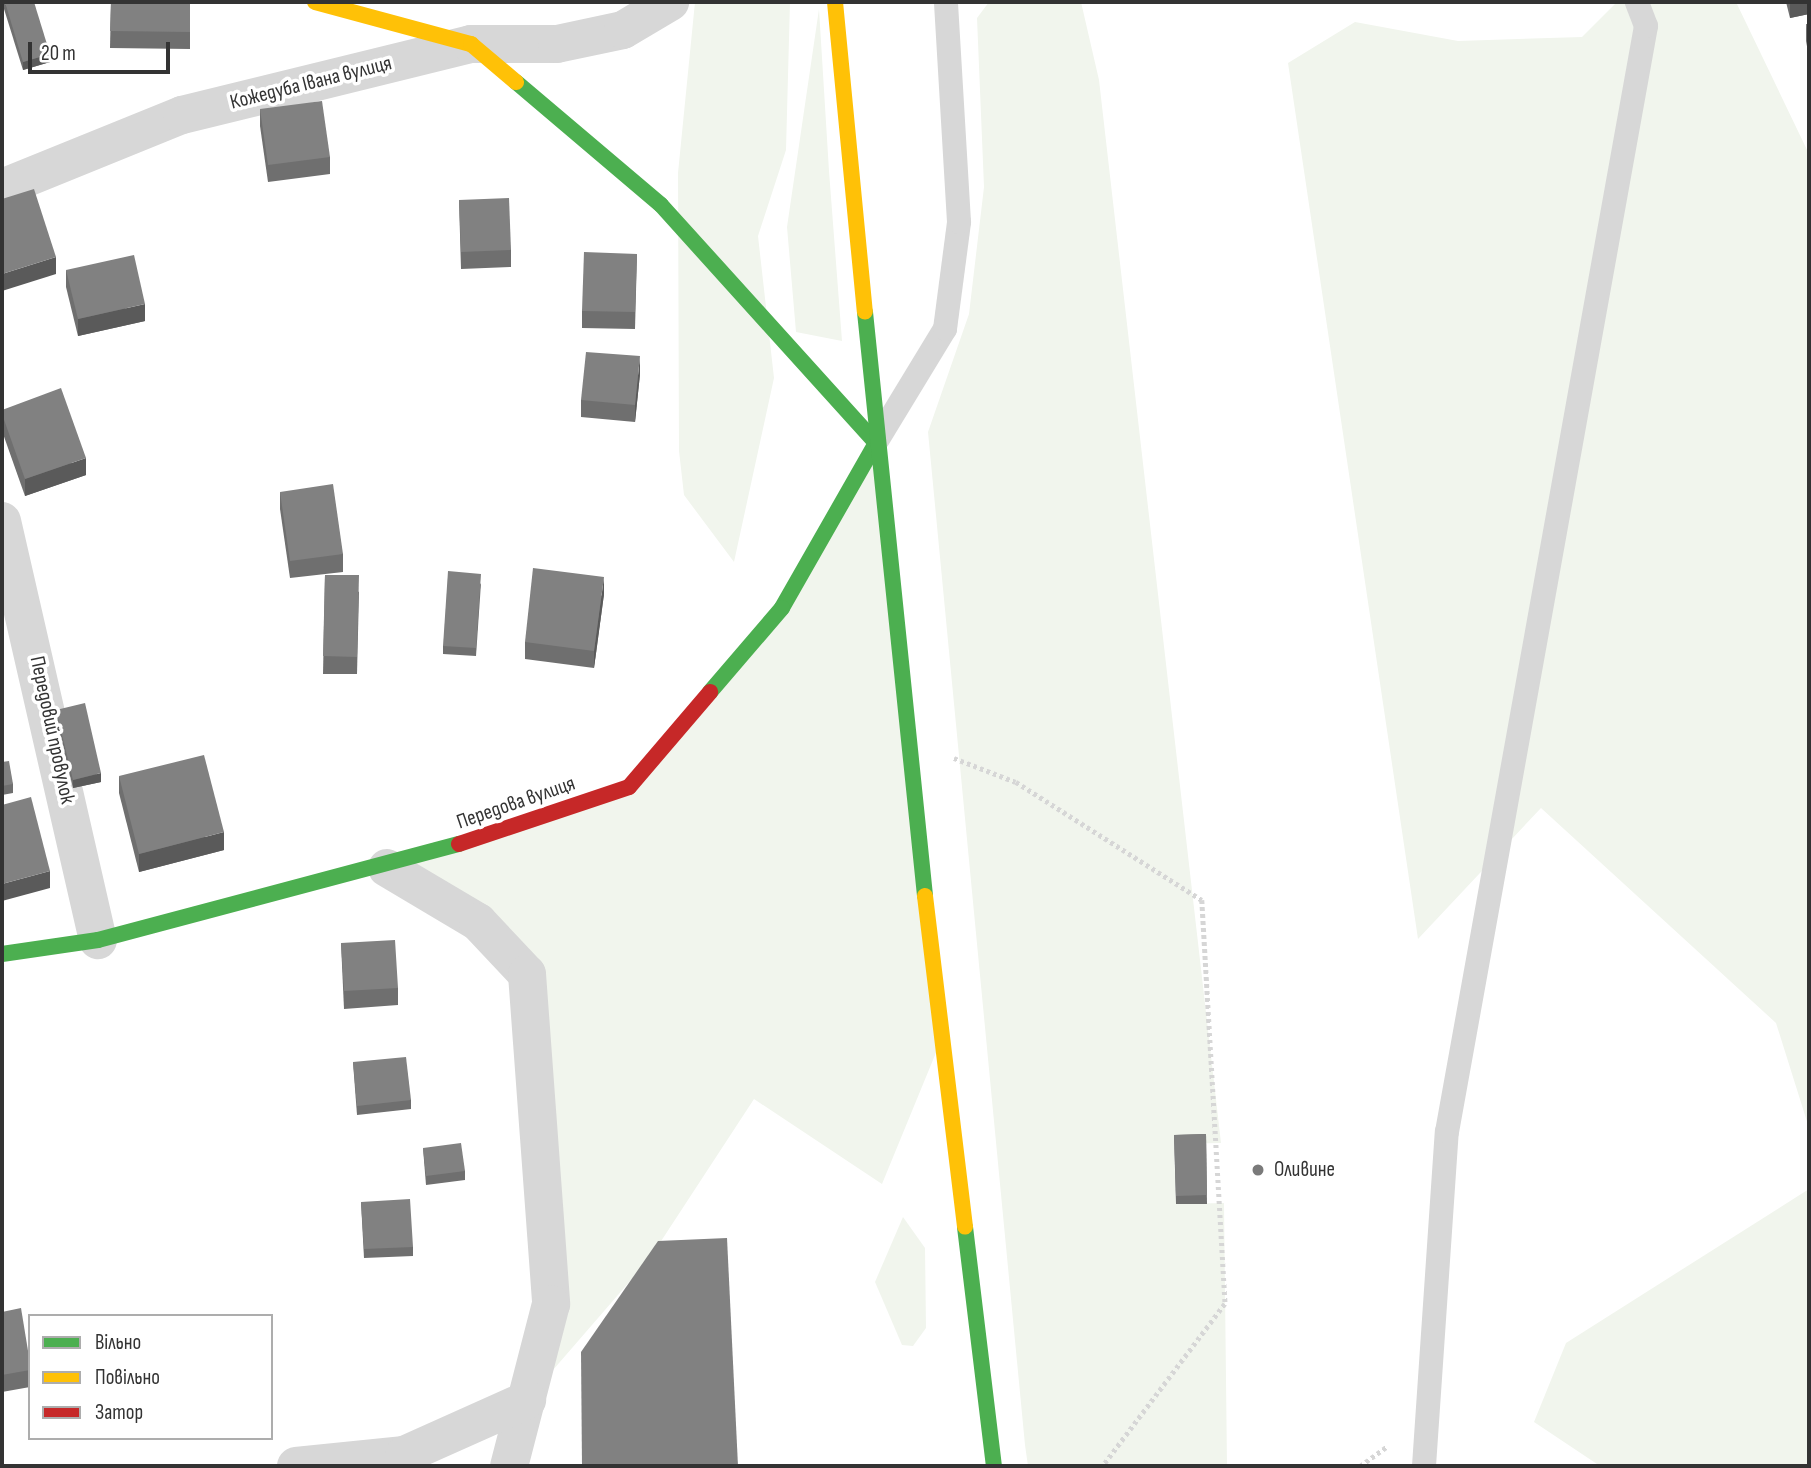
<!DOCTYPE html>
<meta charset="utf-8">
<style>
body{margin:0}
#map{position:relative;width:1811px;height:1468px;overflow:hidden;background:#fff;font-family:"Sofia Sans Condensed",sans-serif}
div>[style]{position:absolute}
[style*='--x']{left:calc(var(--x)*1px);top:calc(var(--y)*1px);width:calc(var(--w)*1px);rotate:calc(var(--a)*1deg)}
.green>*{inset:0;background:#f1f5ed}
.path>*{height:4.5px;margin-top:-2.25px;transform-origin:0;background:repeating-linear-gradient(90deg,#d6d6d6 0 3.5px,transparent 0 7px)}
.lane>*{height:24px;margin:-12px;padding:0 12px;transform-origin:12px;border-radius:12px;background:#d7d7d7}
.street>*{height:38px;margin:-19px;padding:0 19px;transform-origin:19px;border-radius:19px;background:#d7d7d7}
.fast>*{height:16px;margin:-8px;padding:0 8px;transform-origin:8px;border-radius:8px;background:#4caf50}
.slow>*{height:16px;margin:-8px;padding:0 8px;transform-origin:8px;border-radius:8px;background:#ffc107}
.jam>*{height:16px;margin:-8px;padding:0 8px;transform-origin:8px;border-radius:8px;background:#c62828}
.wall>*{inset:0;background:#6f6f6f}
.shaded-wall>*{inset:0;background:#5a5a5a}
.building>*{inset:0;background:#818181}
.dots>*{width:19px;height:19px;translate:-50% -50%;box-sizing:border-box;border:4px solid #fff;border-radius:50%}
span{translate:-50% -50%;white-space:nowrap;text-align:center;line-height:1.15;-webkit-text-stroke:7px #fff;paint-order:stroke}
.street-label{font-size:21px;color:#333}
.poi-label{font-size:21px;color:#333}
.left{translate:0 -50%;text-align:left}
.frame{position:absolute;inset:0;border:4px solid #333;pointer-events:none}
.legend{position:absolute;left:28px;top:1314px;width:245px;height:126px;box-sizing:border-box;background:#fff;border:2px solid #adadad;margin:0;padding:9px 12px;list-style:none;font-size:21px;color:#333}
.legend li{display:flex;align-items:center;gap:14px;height:35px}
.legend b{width:35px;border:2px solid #adadad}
.scale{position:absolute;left:28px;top:42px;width:142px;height:32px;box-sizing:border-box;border:4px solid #333;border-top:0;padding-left:9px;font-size:21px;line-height:24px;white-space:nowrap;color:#333;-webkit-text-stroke:5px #fff;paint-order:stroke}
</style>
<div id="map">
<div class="green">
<div style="clip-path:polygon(695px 2px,790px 2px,786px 150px,758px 236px,774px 378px,734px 562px,684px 495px,679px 451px,678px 173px)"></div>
<div style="clip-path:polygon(989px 2px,1081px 2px,1099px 80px,1221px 1143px,1174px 1144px,1176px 1204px,1224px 1203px,1227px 1466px,1028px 1466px,1025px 1445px,928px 432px,969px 314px,984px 187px,977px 18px)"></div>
<div style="clip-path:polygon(1617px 2px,1736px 2px,1809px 154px,1809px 1128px,1776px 1023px,1541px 808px,1418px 939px,1288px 63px,1355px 22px,1458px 41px,1582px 37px)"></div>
<div style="clip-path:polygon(819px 9px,829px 171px,842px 341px,796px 332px,787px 227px)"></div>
<div style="clip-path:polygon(876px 443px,942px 1038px,882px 1184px,754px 1099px,650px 1258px,527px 1400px,551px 1304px,527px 974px,387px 868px,629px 787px,782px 608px)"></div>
<div style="clip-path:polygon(1809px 1189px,1809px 1466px,1600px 1466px,1534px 1422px,1566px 1343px)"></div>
<div style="clip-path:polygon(903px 1217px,925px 1248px,926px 1328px,913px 1346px,902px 1345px,875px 1282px)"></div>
</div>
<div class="path">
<div style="--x:954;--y:758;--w:66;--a:21.2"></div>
<div style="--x:1016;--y:782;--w:220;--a:32.4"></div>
<div style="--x:1202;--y:900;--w:405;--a:86.7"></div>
<div style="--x:1225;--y:1304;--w:203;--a:127"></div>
<div style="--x:1360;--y:1466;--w:34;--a:-36"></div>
</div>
<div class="lane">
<div style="--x:878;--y:439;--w:129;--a:-58.7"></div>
<div style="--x:945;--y:329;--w:108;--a:-82.5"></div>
<div style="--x:959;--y:222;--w:220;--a:-93.4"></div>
<div style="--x:1424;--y:1466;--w:335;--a:-86.1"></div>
<div style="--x:1447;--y:1132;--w:1124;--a:-79.8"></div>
<div style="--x:1646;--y:26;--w:26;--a:-111"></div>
</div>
<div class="street">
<div style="--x:2;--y:188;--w:194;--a:-22.1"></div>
<div style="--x:182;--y:115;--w:298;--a:-13.8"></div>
<div style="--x:471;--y:44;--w:86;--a:0"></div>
<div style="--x:557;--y:44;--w:67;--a:-12"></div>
<div style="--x:623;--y:30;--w:55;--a:-30.8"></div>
<div style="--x:2;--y:521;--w:430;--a:77.1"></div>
<div style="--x:387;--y:868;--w:106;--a:30.7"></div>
<div style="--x:478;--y:922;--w:71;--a:46.7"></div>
<div style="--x:527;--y:974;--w:331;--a:85.8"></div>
<div style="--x:551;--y:1304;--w:167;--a:104.5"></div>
<div style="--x:296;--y:1466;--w:109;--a:-5.8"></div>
<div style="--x:404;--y:1455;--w:135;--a:-24.1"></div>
</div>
<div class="fast">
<div style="--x:516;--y:82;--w:190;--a:40.3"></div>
<div style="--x:661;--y:205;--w:321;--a:47.9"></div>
<div style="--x:876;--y:443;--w:190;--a:119.7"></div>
<div style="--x:782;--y:608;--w:111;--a:130.6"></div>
<div style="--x:865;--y:312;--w:587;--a:84.13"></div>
<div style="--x:2;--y:954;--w:97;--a:-8.3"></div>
<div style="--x:98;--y:940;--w:374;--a:-14.9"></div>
<div style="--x:965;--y:1227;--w:241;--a:83.1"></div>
</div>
<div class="slow">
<div style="--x:315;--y:2;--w:162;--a:15.1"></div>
<div style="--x:471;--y:44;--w:59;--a:40.2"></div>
<div style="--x:835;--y:2;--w:311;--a:84.5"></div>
<div style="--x:925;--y:896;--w:333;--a:83.1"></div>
</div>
<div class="jam">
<div style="--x:459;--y:844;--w:179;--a:-18.5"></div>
<div style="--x:629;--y:787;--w:125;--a:-49.5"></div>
</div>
<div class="wall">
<div style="clip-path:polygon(4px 2px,50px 62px,23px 70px,4px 9px)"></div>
<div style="clip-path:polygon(111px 2px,190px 2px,190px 49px,110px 48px)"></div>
<div style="clip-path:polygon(1786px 2px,1809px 2px,1809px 14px,1790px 18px)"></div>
<div style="clip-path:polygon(1806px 24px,1809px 24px,1809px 57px,1806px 41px)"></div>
<div style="clip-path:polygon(260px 109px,330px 157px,330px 174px,268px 182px,260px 126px)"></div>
<div style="clip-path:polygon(459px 200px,511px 250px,511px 267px,461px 269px)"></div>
<div style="clip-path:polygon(637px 254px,635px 329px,582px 328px,582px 311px)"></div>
<div style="clip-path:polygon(66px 270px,145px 321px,78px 336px,66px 287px)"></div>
<div style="clip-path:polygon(640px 374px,635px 422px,581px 417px,581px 400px)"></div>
<div style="clip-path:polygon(2px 410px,86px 475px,25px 496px,2px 431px)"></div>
<div style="clip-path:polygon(280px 492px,343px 554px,343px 572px,290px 578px,280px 509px)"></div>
<div style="clip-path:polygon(325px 575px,359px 592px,357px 674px,323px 674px)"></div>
<div style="clip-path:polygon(481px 583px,476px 656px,443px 654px,443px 646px)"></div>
<div style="clip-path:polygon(604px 594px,594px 668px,525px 659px,525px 642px)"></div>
<div style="clip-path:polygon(56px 710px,101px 782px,73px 788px,56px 718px)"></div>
<div style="clip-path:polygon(2px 762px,13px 784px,13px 793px,2px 795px)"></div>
<div style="clip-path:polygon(119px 776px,224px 850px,139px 872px,119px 793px)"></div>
<div style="clip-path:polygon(341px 943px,398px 988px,398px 1005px,344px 1009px)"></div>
<div style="clip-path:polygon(353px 1062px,411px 1100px,411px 1109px,357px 1115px)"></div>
<div style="clip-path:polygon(1206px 1134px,1207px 1204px,1176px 1204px,1174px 1135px)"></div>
<div style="clip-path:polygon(423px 1148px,465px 1171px,465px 1180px,426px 1185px)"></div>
<div style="clip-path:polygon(361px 1202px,413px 1247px,413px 1256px,364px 1258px)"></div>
<div style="clip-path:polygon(2px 1312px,30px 1363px,30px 1387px,2px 1392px)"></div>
</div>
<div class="shaded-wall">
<div style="clip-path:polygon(1790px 2px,1809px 2px,1809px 14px,1790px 18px)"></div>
<div style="clip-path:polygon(50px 54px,50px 62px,23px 70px,23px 62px)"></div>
<div style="clip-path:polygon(56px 257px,56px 274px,2px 291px,2px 274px)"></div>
<div style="clip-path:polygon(145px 304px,145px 321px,78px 336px,78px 319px)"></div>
<div style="clip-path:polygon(640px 356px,640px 374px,635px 422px,635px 405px)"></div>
<div style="clip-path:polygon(86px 458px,86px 475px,25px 496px,25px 479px)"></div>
<div style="clip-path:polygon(604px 577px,604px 594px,594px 668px,594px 651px)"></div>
<div style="clip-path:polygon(101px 773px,101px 782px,73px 788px,73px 780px)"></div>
<div style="clip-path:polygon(224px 832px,224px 850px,139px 872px,139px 854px)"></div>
<div style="clip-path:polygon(50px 871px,50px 888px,2px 901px,2px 884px)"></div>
</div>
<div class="building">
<div style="clip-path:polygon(5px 2px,34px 2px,50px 54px,23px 62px)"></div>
<div style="clip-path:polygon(111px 2px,190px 2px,190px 32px,110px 31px)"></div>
<div style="clip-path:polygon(1806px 24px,1809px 24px,1809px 40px)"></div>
<div style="clip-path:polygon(322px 101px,330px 157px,268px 165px,260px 109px)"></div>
<div style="clip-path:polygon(34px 189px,56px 257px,2px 274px,2px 199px)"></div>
<div style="clip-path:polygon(509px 198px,511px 250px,461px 252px,459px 200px)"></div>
<div style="clip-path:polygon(584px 252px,637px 254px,635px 312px,582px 311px)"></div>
<div style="clip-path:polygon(134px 255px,145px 304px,78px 319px,66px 270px)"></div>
<div style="clip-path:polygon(586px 352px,640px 356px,635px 405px,581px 400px)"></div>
<div style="clip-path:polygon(61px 388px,86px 458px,25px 479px,2px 414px,2px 410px)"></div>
<div style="clip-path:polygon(333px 484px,343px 554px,290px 561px,280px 492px)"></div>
<div style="clip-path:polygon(533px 568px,604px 577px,594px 651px,525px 642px)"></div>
<div style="clip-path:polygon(448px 571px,481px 574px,476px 648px,443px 646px)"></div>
<div style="clip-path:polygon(325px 575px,359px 575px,357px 657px,323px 656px)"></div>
<div style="clip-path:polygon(85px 703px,101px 773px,73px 780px,56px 710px)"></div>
<div style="clip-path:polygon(204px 755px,224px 832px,139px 854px,119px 776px)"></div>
<div style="clip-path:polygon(9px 761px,13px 784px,2px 786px,2px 762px)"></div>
<div style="clip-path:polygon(31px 797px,50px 871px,2px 884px,2px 805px)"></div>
<div style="clip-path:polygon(395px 940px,398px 988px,344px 991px,341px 943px)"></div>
<div style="clip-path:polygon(406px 1057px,411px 1100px,357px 1106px,353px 1062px)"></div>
<div style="clip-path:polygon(1206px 1134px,1207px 1195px,1176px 1196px,1174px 1135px)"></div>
<div style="clip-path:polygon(461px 1143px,465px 1171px,426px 1176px,423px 1148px)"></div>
<div style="clip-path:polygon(410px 1199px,413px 1247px,364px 1249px,361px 1202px)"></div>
<div style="clip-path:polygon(727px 1238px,738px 1466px,582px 1466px,581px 1352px,658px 1241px)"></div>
<div style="clip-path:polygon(21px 1308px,30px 1363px,30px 1370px,2px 1375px,2px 1312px)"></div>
</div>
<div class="dots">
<div style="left:1258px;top:1170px;background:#7a7a7a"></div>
</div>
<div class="street-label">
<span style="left:311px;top:83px;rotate:-14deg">Кожедуба Івана вулиця</span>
<span style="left:52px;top:730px;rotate:78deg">Передовий провулок</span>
<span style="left:516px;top:803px;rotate:-19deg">Передова вулиця</span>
</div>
<div class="poi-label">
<span class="left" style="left:1274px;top:1170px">Оливине</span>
</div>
<div class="frame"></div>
<ul class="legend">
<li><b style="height:9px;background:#4caf50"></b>Вільно</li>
<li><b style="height:9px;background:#ffc107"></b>Повільно</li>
<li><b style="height:9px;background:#c62828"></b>Затор</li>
</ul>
<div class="scale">20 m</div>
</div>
